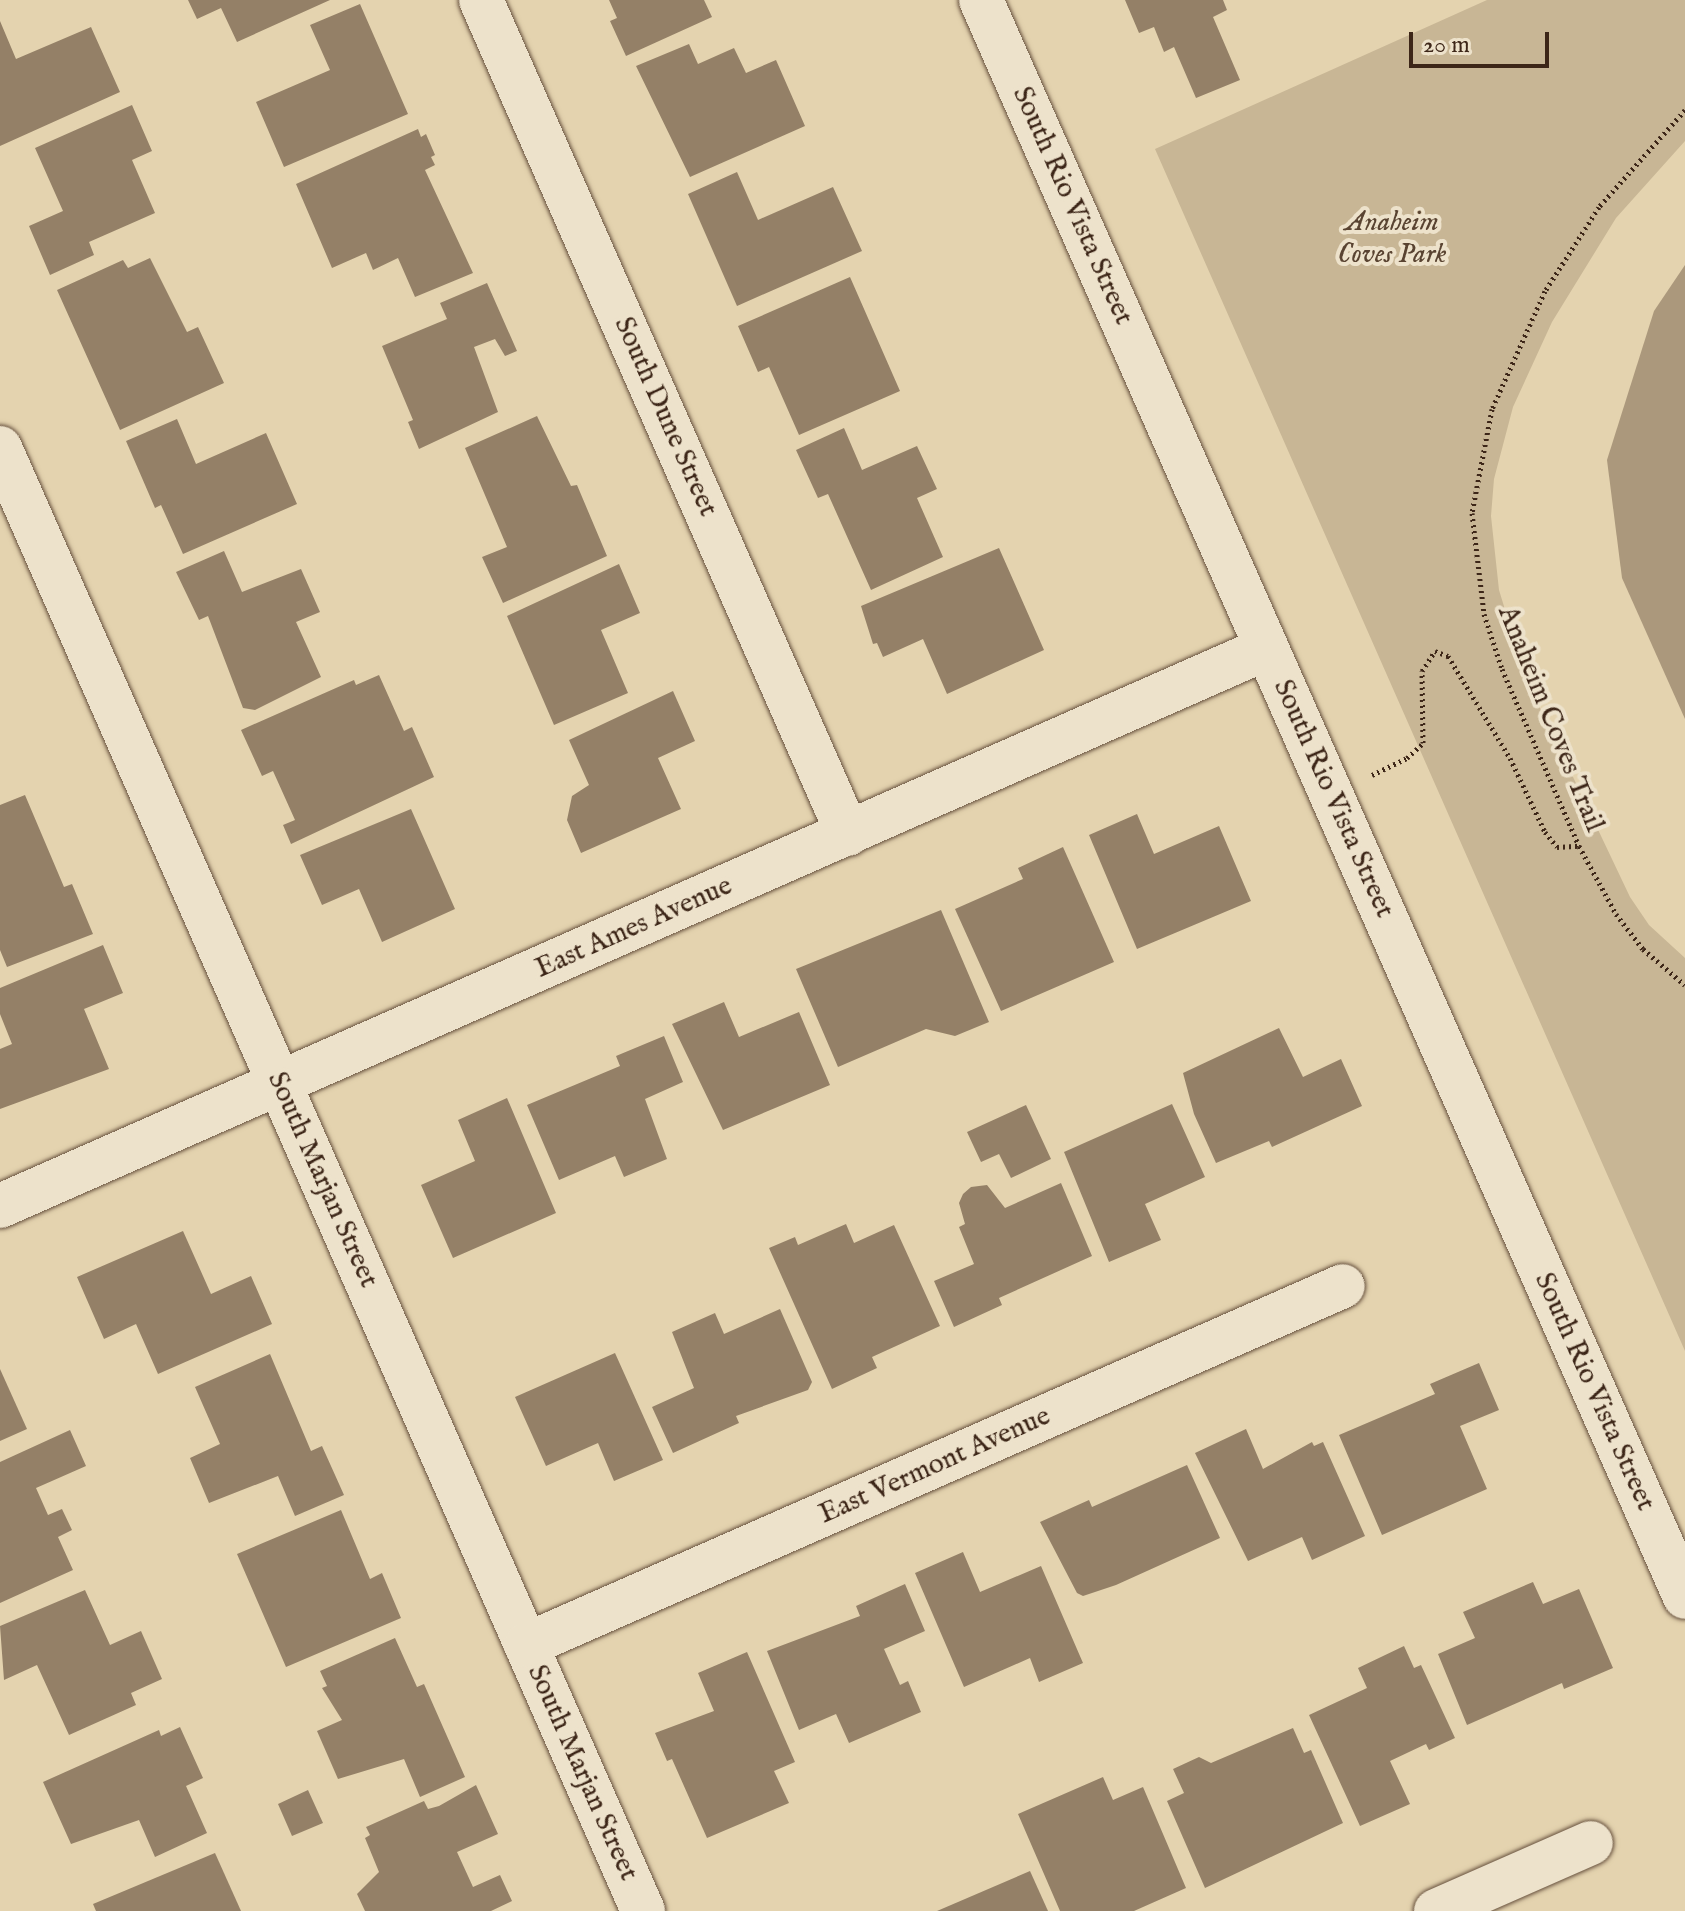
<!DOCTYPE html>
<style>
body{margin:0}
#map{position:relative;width:1685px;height:1911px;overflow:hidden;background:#e4d3af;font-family:"IM FELL English",serif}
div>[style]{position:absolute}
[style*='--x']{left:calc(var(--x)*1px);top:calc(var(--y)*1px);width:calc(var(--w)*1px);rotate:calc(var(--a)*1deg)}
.green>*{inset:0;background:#c8b695}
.water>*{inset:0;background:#ab987c}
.building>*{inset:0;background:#948067}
.path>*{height:5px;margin-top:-2.5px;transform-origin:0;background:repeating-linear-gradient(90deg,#3d2618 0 2px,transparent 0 6px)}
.roads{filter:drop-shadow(0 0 2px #67513e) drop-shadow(0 0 2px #67513e)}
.minor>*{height:44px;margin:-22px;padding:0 22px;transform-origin:22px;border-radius:22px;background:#ede2cb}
.tertiary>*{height:44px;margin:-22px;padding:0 22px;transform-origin:22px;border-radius:22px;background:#ede2cb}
span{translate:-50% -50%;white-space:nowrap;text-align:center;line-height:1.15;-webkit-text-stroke:8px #ede2cb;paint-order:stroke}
.street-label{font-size:28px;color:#3d2618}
.park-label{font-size:28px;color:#594331;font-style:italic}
.scale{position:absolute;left:1409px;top:32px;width:140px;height:36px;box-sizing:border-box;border:4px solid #3d2618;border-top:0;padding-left:10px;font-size:24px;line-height:28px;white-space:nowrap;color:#3d2618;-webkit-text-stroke:6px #ede2cb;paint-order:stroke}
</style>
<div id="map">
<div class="green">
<div style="clip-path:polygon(1487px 0,1685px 0,1685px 141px,1616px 218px,1552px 322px,1513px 407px,1494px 479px,1491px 516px,1499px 590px,1526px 678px,1630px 897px,1649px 925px,1685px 958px,1685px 1351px,1155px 149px)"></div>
</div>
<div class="water">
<div style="clip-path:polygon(1685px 265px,1685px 719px,1622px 578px,1607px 460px,1654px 311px)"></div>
</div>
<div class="building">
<div style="clip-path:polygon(188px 0,330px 0,237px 42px,221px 8px,197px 19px)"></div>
<div style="clip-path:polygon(609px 0,704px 0,712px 17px,626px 56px,610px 21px,617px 18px)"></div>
<div style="clip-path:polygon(1125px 0,1223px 0,1227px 10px,1213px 17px,1240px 80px,1196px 98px,1174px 47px,1164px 52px,1154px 27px,1139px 33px)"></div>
<div style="clip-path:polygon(360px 4px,408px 114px,284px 167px,256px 102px,330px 70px,310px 25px)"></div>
<div style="clip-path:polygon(0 21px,16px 59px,91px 27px,120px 92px,0 146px)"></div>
<div style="clip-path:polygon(689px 44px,698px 64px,734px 48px,746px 73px,776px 60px,805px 126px,690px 177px,636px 66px)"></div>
<div style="clip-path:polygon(132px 105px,152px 151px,132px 160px,155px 213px,89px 242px,94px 255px,50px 275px,29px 226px,63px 211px,35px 148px)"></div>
<div style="clip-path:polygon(418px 129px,421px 137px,426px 134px,435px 155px,431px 157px,435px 165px,425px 170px,473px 273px,415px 297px,398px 258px,373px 270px,366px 253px,332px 268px,296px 184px)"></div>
<div style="clip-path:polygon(737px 172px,758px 220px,833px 187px,862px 251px,737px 306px,688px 194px)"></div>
<div style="clip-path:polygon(150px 258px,187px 332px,198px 327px,224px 383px,120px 430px,57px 290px,123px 260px,128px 268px)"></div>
<div style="clip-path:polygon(850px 277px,900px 391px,799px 435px,769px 367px,758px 372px,738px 326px)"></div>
<div style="clip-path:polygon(487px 283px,517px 351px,505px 356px,495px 339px,474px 347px,498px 412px,419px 449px,408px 422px,413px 420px,382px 346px,447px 319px,440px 303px)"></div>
<div style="clip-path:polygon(537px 416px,571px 486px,577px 485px,607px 556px,503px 603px,482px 557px,507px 547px,465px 448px)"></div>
<div style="clip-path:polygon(177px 419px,196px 464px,266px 433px,297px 504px,183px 554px,161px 505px,155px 508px,126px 441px)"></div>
<div style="clip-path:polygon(844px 428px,862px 470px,917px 446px,937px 489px,917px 498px,943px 557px,871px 590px,828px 494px,818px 498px,796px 450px)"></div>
<div style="clip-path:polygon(999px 548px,1044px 650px,947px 694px,923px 639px,883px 657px,877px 643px,873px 644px,861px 606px)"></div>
<div style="clip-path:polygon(224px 551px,242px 592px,301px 569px,320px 612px,296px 622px,321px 677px,255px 710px,243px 708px,208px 616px,199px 620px,176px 572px)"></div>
<div style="clip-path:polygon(619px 564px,640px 613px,601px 630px,628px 693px,554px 725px,507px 616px)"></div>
<div style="clip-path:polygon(379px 675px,404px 731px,412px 727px,434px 777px,291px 844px,283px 825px,295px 820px,273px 771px,262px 776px,241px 730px,354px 680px,356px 685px)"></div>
<div style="clip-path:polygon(673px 691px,695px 741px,658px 758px,681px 809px,581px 853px,567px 820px,572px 796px,589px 785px,569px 740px)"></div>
<div style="clip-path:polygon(25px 795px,64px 887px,72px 884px,93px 934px,7px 967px,0 950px,0 805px)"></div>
<div style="clip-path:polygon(411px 809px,455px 909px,382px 942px,359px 889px,322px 905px,300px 855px)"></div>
<div style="clip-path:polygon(1137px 814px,1154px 854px,1219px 826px,1251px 901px,1137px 949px,1089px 835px)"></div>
<div style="clip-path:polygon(1063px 847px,1114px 962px,1001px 1011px,955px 909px,1023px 879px,1018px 868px)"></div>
<div style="clip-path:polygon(941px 910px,989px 1022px,955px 1036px,926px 1029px,838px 1067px,796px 969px)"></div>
<div style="clip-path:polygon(103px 945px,123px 993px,84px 1009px,109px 1069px,0 1109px,0 1049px,12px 1044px,0 1014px,0 988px)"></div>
<div style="clip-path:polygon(724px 1002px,739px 1037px,799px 1012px,830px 1085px,723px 1130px,672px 1024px)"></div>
<div style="clip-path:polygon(1279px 1028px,1303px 1077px,1341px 1059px,1362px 1106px,1272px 1147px,1269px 1141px,1216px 1163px,1194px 1114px,1183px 1073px)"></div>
<div style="clip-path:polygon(664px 1036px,683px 1082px,645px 1099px,667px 1159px,624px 1177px,615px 1156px,559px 1180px,527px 1105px,620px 1066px,616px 1056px)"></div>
<div style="clip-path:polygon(507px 1098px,556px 1213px,453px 1258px,421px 1185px,475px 1161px,458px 1120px)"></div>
<div style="clip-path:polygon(1172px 1104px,1205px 1177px,1145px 1204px,1161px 1240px,1109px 1262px,1064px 1152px)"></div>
<div style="clip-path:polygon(1026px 1105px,1051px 1159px,1011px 1178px,999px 1154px,981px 1162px,967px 1132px)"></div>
<div style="clip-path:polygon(1061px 1183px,1092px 1256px,999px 1298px,1002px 1305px,954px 1327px,934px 1281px,974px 1264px,959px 1227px,965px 1224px,959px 1203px,963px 1194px,971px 1187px,987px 1185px,1005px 1208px)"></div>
<div style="clip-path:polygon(846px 1224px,854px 1243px,894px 1225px,940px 1326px,872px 1357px,877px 1368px,832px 1389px,769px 1248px,795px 1237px,798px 1245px)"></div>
<div style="clip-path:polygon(183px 1231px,211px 1294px,251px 1276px,272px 1324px,158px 1374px,136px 1324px,104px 1339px,77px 1277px)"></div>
<div style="clip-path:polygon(780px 1309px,812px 1382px,808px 1390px,736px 1416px,739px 1423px,673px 1453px,652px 1407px,694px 1388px,672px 1332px,715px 1313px,724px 1334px)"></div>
<div style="clip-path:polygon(615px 1353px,663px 1460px,614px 1481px,598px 1443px,546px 1466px,515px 1397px)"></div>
<div style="clip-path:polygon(270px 1354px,311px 1451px,322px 1446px,344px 1495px,295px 1516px,278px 1476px,209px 1503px,190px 1458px,220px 1444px,195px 1387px)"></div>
<div style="clip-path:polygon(1479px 1363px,1499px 1410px,1460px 1426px,1487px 1489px,1382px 1535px,1339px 1435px,1435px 1394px,1430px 1384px)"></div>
<div style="clip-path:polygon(0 1369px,27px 1429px,0 1441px)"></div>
<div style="clip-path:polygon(1246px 1429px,1263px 1469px,1312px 1442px,1314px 1446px,1323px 1442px,1365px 1536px,1312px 1560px,1302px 1537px,1248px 1561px,1195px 1453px)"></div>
<div style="clip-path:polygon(70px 1430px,86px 1466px,36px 1488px,48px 1515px,62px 1509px,72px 1530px,58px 1537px,73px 1570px,0 1603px,0 1462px)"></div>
<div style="clip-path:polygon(1187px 1465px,1220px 1538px,1116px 1585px,1083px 1596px,1077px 1593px,1040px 1522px,1089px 1500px,1092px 1507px)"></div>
<div style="clip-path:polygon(341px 1510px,370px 1579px,382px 1573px,401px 1618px,286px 1667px,237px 1554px)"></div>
<div style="clip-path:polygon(963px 1552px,980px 1592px,1041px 1566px,1083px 1663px,1039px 1682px,1030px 1658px,964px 1687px,915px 1573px)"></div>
<div style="clip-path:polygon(1533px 1582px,1543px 1604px,1579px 1589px,1613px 1668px,1564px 1689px,1562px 1683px,1467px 1725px,1438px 1654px,1475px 1638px,1463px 1612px)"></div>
<div style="clip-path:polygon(905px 1584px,925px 1631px,884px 1649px,900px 1685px,908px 1681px,921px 1712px,849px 1743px,836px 1714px,799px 1730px,767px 1651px,860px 1616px,856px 1606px)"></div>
<div style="clip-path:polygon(85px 1590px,110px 1645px,141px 1631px,162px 1679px,131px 1693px,136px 1705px,69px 1735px,37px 1665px,4px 1680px,0 1626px)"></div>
<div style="clip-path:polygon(395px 1638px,417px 1687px,424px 1684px,465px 1777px,420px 1797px,404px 1759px,338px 1779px,317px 1731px,342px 1720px,322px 1688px,327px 1686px,320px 1671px)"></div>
<div style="clip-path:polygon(1404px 1646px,1414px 1668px,1421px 1665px,1455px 1738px,1429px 1750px,1426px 1744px,1390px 1761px,1410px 1804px,1360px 1826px,1309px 1715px,1367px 1688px,1358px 1668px)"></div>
<div style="clip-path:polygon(747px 1652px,795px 1762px,774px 1771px,789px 1803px,707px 1838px,672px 1759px,667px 1761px,655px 1733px,714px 1711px,698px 1673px)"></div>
<div style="clip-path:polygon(180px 1727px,203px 1778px,186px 1786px,207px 1833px,155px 1857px,139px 1820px,71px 1844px,43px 1782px,159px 1730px,161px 1736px)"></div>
<div style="clip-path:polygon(1293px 1728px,1304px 1753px,1311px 1750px,1343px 1823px,1205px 1888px,1167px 1801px,1184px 1793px,1173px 1769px,1199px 1757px,1211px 1763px)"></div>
<div style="clip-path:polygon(1103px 1777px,1113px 1800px,1143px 1787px,1186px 1888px,1134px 1911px,1060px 1911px,1018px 1814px)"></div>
<div style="clip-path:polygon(476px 1785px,498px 1834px,457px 1852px,473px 1887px,500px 1875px,512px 1901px,491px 1911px,365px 1911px,357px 1894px,379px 1872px,365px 1838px,370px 1835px,366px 1827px,424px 1801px,428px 1809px,439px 1806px)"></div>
<div style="clip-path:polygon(308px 1790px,323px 1823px,292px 1836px,278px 1804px)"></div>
<div style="clip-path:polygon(215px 1853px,241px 1911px,96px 1911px,93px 1904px)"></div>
<div style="clip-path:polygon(1030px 1871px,1048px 1911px,937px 1911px)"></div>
</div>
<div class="path">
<div style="--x:1685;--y:110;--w:130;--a:131.6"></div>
<div style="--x:1599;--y:207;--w:100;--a:122.7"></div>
<div style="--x:1545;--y:291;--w:129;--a:114.2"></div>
<div style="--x:1492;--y:409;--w:106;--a:100.9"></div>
<div style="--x:1472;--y:513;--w:102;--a:83.2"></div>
<div style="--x:1484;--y:614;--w:58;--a:71.9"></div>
<div style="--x:1502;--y:669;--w:193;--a:66.5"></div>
<div style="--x:1579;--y:846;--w:77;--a:61.4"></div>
<div style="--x:1616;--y:914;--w:44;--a:52.4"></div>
<div style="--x:1643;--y:949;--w:55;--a:40.6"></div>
<div style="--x:1372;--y:775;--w:39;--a:-26"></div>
<div style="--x:1407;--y:758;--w:22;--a:-43"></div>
<div style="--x:1423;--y:743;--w:72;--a:-90.8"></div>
<div style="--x:1422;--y:671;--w:24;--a:-57"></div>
<div style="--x:1435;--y:651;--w:14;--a:21"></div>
<div style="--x:1448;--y:656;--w:119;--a:58.7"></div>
<div style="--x:1510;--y:758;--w:82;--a:64.7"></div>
<div style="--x:1545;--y:832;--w:19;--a:51"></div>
<div style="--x:1557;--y:847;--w:22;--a:-3"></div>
</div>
<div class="roads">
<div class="minor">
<div style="--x:481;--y:0;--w:911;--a:66.25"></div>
<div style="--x:0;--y:448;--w:1598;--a:66.27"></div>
<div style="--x:0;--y:1206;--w:1384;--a:-23.77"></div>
<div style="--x:526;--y:1645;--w:892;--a:-23.72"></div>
<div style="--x:1436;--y:1911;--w:169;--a:-23.7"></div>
</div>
<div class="tertiary">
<div style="--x:981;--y:0;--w:1745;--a:66.21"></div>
</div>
</div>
<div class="street-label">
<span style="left:1072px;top:206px;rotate:66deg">South Rio Vista Street</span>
<span style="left:665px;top:417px;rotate:66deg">South Dune Street</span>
<span style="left:1550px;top:719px;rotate:68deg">Anaheim Coves Trail</span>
<span style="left:1333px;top:799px;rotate:66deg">South Rio Vista Street</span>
<span style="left:634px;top:928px;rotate:-24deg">East Ames Avenue</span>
<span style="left:322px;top:1180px;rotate:66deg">South Marjan Street</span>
<span style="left:1594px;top:1392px;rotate:66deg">South Rio Vista Street</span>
<span style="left:935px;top:1466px;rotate:-24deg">East Vermont Avenue</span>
<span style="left:582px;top:1773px;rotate:66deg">South Marjan Street</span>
</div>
<div class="park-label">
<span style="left:1392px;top:239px">Anaheim<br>Coves Park</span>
</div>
<div class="scale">20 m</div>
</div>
